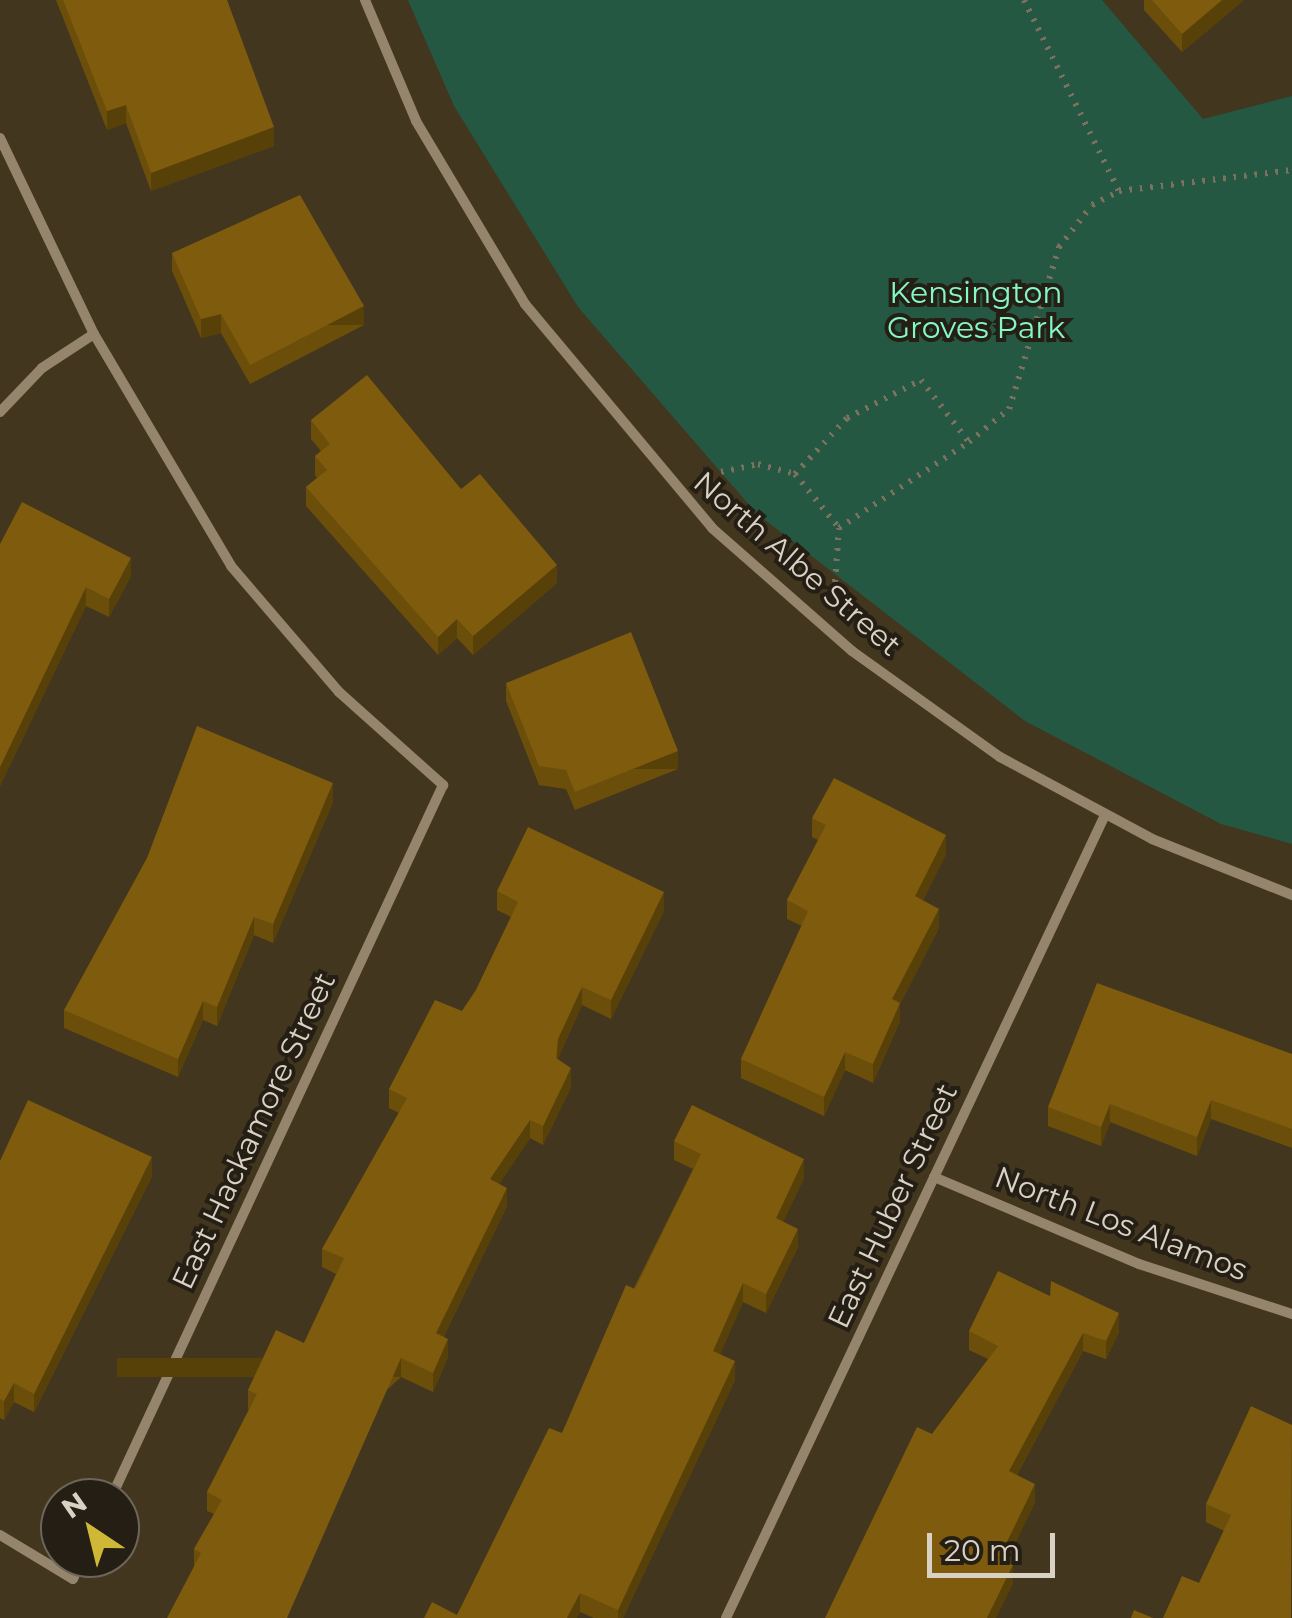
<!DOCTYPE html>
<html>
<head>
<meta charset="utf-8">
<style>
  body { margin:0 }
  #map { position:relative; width:1292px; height:1618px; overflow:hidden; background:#42361f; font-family:Montserrat,sans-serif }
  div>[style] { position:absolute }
  .green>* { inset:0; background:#245842 }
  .path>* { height:6px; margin-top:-3px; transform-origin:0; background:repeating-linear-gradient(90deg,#7b715e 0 2.5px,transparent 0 10.5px) }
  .street>* { height:10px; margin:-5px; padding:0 5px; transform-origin:5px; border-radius:5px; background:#94856c }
  .wall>* { inset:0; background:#6c4e0b }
  .shaded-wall>* { inset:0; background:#584009; transform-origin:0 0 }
  .building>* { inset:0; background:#7e5b0d }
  span { translate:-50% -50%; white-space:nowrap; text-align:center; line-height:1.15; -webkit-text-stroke:8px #241e14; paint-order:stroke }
  .park-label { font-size:30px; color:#84f7c6 }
  .street-label { font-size:30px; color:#d9d1c4 }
  .north { position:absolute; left:40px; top:1478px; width:100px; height:100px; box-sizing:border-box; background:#241e14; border:2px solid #6c665a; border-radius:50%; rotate:325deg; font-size:28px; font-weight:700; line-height:40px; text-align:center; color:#d9d1c4 }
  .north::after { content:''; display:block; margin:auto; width:35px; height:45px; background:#d0b837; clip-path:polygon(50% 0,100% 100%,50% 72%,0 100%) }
  .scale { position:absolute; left:927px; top:1533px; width:128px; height:45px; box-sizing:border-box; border:5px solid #d9d1c4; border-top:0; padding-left:12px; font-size:30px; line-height:35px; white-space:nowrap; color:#d9d1c4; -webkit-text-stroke:8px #241e14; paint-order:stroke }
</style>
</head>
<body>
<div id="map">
  <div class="green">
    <i style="clip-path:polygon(408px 0,1102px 0,1203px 119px,1292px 96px,1292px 844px,1221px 824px,1025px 721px,757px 514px,578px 307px,454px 106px)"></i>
  </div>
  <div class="path">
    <i style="left:1024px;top:0;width:213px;rotate:63.6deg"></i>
    <i style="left:721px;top:472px;width:38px;rotate:-12deg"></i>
    <i style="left:758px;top:464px;width:38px;rotate:15deg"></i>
    <i style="left:795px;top:474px;width:76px;rotate:-47.1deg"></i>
    <i style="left:847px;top:418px;width:83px;rotate:-27.2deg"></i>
    <i style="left:921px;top:380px;width:78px;rotate:52.3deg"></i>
    <i style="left:969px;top:442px;width:52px;rotate:-39.5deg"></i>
    <i style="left:1009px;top:409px;width:170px;rotate:-72.8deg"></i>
    <i style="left:1059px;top:247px;width:53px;rotate:-51.8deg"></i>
    <i style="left:1092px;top:205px;width:30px;rotate:-27deg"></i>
    <i style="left:1119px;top:191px;width:174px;rotate:-6.9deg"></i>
    <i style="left:795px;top:474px;width:70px;rotate:50.8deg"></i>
    <i style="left:835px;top:582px;width:54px;rotate:-85.8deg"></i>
    <i style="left:839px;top:528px;width:156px;rotate:-33.5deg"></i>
  </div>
  <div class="street">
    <i style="left:365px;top:0;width:131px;rotate:67.1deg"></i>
    <i style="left:416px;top:121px;width:213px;rotate:59.2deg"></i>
    <i style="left:525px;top:304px;width:292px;rotate:50.1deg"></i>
    <i style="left:712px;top:528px;width:186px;rotate:41.3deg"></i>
    <i style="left:852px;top:651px;width:182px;rotate:35.6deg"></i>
    <i style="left:1000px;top:757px;width:173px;rotate:28.3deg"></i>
    <i style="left:1152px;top:839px;width:151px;rotate:21.8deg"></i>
    <i style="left:0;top:138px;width:217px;rotate:64.4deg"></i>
    <i style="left:94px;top:334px;width:269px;rotate:59.4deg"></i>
    <i style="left:231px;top:566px;width:166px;rotate:49.4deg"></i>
    <i style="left:339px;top:692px;width:140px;rotate:41.8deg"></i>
    <i style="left:443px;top:785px;width:787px;rotate:114.97deg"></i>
    <i style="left:0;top:412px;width:61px;rotate:-46.3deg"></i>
    <i style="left:42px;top:368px;width:62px;rotate:-33.2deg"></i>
    <i style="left:934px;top:1177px;width:223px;rotate:23deg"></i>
    <i style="left:1139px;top:1264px;width:161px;rotate:18.1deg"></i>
    <i style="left:0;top:1535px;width:85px;rotate:31.1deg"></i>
    <i style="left:73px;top:1579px;width:23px;rotate:-65deg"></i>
    <i style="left:726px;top:1618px;width:888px;rotate:-64.73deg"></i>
  </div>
  <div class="wall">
    <i style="clip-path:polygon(56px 0,227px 0,274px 146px,151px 191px,126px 123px,107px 130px)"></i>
    <i style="clip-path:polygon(1144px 0,1244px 0,1182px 52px,1144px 10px)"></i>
    <i style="clip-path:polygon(172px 253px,364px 325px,250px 384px,221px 333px,201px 338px,172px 271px)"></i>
    <i style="clip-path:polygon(311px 420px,461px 489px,557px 583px,473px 655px,457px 638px,438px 655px,306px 506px,306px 487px,317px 478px,315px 475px,315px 456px,321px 451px,311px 439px)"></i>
    <i style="clip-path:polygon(0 544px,131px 576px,109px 617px,86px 606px,0 786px)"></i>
    <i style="clip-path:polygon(506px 683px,678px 769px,575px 810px,566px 789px,539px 785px,506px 701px)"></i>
    <i style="clip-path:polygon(333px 802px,273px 943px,254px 935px,217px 1026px,203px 1020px,178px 1077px,64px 1028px,64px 1010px)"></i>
    <i style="clip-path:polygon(812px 818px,946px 854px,923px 900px,939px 928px,900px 1004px,900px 1021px,873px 1083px,845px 1070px,824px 1116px,741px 1078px,741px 1059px,802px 926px,787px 919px,787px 900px,818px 840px,812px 837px)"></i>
    <i style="clip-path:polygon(497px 891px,664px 911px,611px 1019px,582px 1005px,558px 1058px,571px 1087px,543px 1145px,530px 1138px,499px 1184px,507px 1206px,444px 1336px,448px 1357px,433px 1392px,401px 1377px,194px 1566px,194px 1549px,214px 1514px,207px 1511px,207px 1492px,249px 1409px,248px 1409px,248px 1390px,304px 1343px,336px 1274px,322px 1267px,322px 1249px,399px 1113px,389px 1108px,389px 1089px,462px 1011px,476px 990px,511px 917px,497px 910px)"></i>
    <i style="clip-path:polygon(1292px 1054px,1292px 1148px,1211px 1119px,1197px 1156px,1110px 1122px,1101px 1146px,1048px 1126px,1048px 1107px)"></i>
    <i style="clip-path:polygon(674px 1141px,804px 1178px,783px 1222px,798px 1247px,766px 1313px,743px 1302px,720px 1354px,735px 1380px,623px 1618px,594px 1618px,580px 1612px,457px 1615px,562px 1433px,693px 1169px,674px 1160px)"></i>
    <i style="clip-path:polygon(0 1161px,152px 1176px,34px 1412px,14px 1402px,4px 1420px,0 1418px)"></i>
    <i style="clip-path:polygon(969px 1331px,1119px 1332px,1106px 1359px,1083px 1351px,1017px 1475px,1035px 1502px,1006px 1562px,1013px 1584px,932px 1434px,988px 1359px,969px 1350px)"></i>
    <i style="clip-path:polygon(1292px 1425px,1199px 1583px,1224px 1531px,1206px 1522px,1206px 1504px)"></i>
  </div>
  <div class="shaded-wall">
    <i style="clip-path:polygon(1222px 0,1244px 0,1182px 52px,1182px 34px)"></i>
    <i style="clip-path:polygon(126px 105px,126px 123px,107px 130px,107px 111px)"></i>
    <i style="clip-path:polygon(274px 127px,274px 146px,151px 191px,151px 173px)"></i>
    <i style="left:364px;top:306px;width:19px;height:128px;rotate:90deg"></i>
    <i style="clip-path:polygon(221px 314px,221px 333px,201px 338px,201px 319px)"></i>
    <i style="clip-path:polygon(131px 558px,131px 576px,109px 617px,109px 599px)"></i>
    <i style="clip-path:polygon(557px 565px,557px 583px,473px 655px,473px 636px)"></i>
    <i style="clip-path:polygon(86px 587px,86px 606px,0 786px,0 767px)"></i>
    <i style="clip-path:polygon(457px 619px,457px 638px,438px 655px,438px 637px)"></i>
    <i style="left:678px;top:751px;width:18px;height:111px;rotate:90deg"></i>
    <i style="clip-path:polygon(333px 783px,333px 802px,273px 943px,273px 924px)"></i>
    <i style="clip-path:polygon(946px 835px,946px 854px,915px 915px,915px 896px)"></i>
    <i style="clip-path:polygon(664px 892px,664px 911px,611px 1019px,611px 1000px)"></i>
    <i style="clip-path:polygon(939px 909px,939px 928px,900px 1004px,900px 1021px,873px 1083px,873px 1064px,892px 999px)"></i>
    <i style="clip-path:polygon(254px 917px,254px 935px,217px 1026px,217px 1007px)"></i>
    <i style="clip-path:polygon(582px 987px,582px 1005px,558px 1058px,556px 1076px,558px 1039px)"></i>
    <i style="clip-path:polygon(203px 1001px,203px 1020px,178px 1077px,178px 1059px)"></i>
    <i style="clip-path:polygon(845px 1052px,845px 1070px,824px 1116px,824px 1097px)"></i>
    <i style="clip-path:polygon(571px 1068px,571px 1087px,543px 1145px,543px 1126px)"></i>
    <i style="clip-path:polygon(1211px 1100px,1211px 1119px,1197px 1156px,1197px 1137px)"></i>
    <i style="clip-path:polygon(1110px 1104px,1110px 1122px,1101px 1146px,1101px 1127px)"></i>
    <i style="clip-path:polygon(530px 1120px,530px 1138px,490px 1198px,490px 1179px)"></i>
    <i style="clip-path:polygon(152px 1157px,152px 1176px,34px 1412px,34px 1394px)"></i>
    <i style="clip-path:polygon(804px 1159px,804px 1178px,776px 1237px,776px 1218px)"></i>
    <i style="clip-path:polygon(507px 1188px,507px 1206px,436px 1352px,436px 1333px)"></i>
    <i style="clip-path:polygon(798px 1229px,798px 1247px,766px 1313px,766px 1294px)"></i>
    <i style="clip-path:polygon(743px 1283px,743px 1302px,713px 1370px,713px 1351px)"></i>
    <i style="clip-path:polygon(1119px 1313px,1119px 1332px,1106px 1359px,1106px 1341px)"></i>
    <i style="clip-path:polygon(1083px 1333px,1083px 1351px,1009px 1490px,1009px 1471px)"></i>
    <i style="clip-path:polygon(448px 1339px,448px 1357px,433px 1392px,433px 1373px)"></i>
    <i style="left:401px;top:1358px;width:19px;height:284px;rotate:90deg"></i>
    <i style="clip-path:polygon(735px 1361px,735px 1380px,623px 1618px,618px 1618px,618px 1610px)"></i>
    <i style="clip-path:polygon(14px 1383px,14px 1402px,4px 1420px,4px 1401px)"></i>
    <i style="clip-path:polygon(1035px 1484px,1035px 1502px,999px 1577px,999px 1558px)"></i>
    <i style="clip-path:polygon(1013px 1565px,1013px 1584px,996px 1618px,987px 1618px)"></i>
    <i style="clip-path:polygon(580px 1593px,580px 1612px,577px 1618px,567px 1618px)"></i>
  </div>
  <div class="building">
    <i style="clip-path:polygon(63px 0,227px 0,274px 127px,151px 173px,126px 105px,107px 111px)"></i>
    <i style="clip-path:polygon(1152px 0,1222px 0,1182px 34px)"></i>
    <i style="clip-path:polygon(300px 195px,364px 306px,250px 365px,221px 314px,201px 319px,172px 253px)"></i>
    <i style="clip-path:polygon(367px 375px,461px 489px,480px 474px,557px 565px,473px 636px,457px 619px,438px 637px,306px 487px,327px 470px,315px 456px,330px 444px,311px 420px)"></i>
    <i style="clip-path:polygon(22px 502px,131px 558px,109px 599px,86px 587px,0 767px,0 544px)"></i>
    <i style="clip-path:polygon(631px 632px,678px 751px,575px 792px,566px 770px,539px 766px,506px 683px)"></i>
    <i style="clip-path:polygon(197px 726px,333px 783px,273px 924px,254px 917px,217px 1007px,203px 1001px,178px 1059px,64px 1010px,147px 858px)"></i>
    <i style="clip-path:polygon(834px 778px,946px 835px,915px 896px,939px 909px,892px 999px,900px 1003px,873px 1064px,845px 1052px,824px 1097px,741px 1059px,808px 911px,787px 900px,826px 825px,812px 818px)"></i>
    <i style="clip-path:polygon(528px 827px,664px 892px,611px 1000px,582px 987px,558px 1039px,556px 1058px,571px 1068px,543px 1126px,530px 1120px,490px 1179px,507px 1188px,436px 1333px,448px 1339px,433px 1373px,401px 1358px,287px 1618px,167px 1618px,201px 1553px,194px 1549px,222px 1500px,207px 1492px,257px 1394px,248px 1390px,276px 1330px,304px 1343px,344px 1258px,322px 1249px,407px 1098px,389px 1089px,435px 1000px,462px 1011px,476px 990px,518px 902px,497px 891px)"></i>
    <i style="clip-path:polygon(1097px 983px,1292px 1054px,1292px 1129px,1211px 1100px,1197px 1137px,1110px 1104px,1101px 1127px,1048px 1107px)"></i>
    <i style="clip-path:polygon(28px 1100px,152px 1157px,34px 1394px,14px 1383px,4px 1401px,0 1399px,0 1161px)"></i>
    <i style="clip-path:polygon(692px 1105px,804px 1159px,776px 1218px,798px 1229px,766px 1294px,743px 1283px,713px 1351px,735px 1361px,618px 1610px,580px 1593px,567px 1618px,424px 1618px,432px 1602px,457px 1615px,549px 1428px,562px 1433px,626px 1285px,635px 1289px,701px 1154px,674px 1141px)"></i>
    <i style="clip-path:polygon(998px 1271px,1050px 1296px,1051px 1281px,1119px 1313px,1106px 1341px,1083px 1333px,1009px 1471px,1035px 1484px,999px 1558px,1013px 1565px,987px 1618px,825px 1618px,917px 1427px,932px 1434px,998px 1346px,969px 1331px)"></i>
    <i style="clip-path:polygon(1251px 1406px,1292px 1425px,1291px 1618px,1163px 1618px,1182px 1576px,1199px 1583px,1231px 1515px,1206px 1504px)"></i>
    <i style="clip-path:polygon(1134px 1610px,1153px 1618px,1131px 1618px)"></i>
  </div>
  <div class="park-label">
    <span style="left:976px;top:310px">Kensington<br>Groves Park</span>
  </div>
  <div class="street-label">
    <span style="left:797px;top:564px;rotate:41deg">North Albe Street</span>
    <span style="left:254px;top:1131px;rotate:-65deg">East Hackamore Street</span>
    <span style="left:893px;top:1206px;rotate:-65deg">East Huber Street</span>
    <span style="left:1121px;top:1224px;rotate:21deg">North Los Alamos</span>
  </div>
  <div class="north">N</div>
  <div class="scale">20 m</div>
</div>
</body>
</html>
